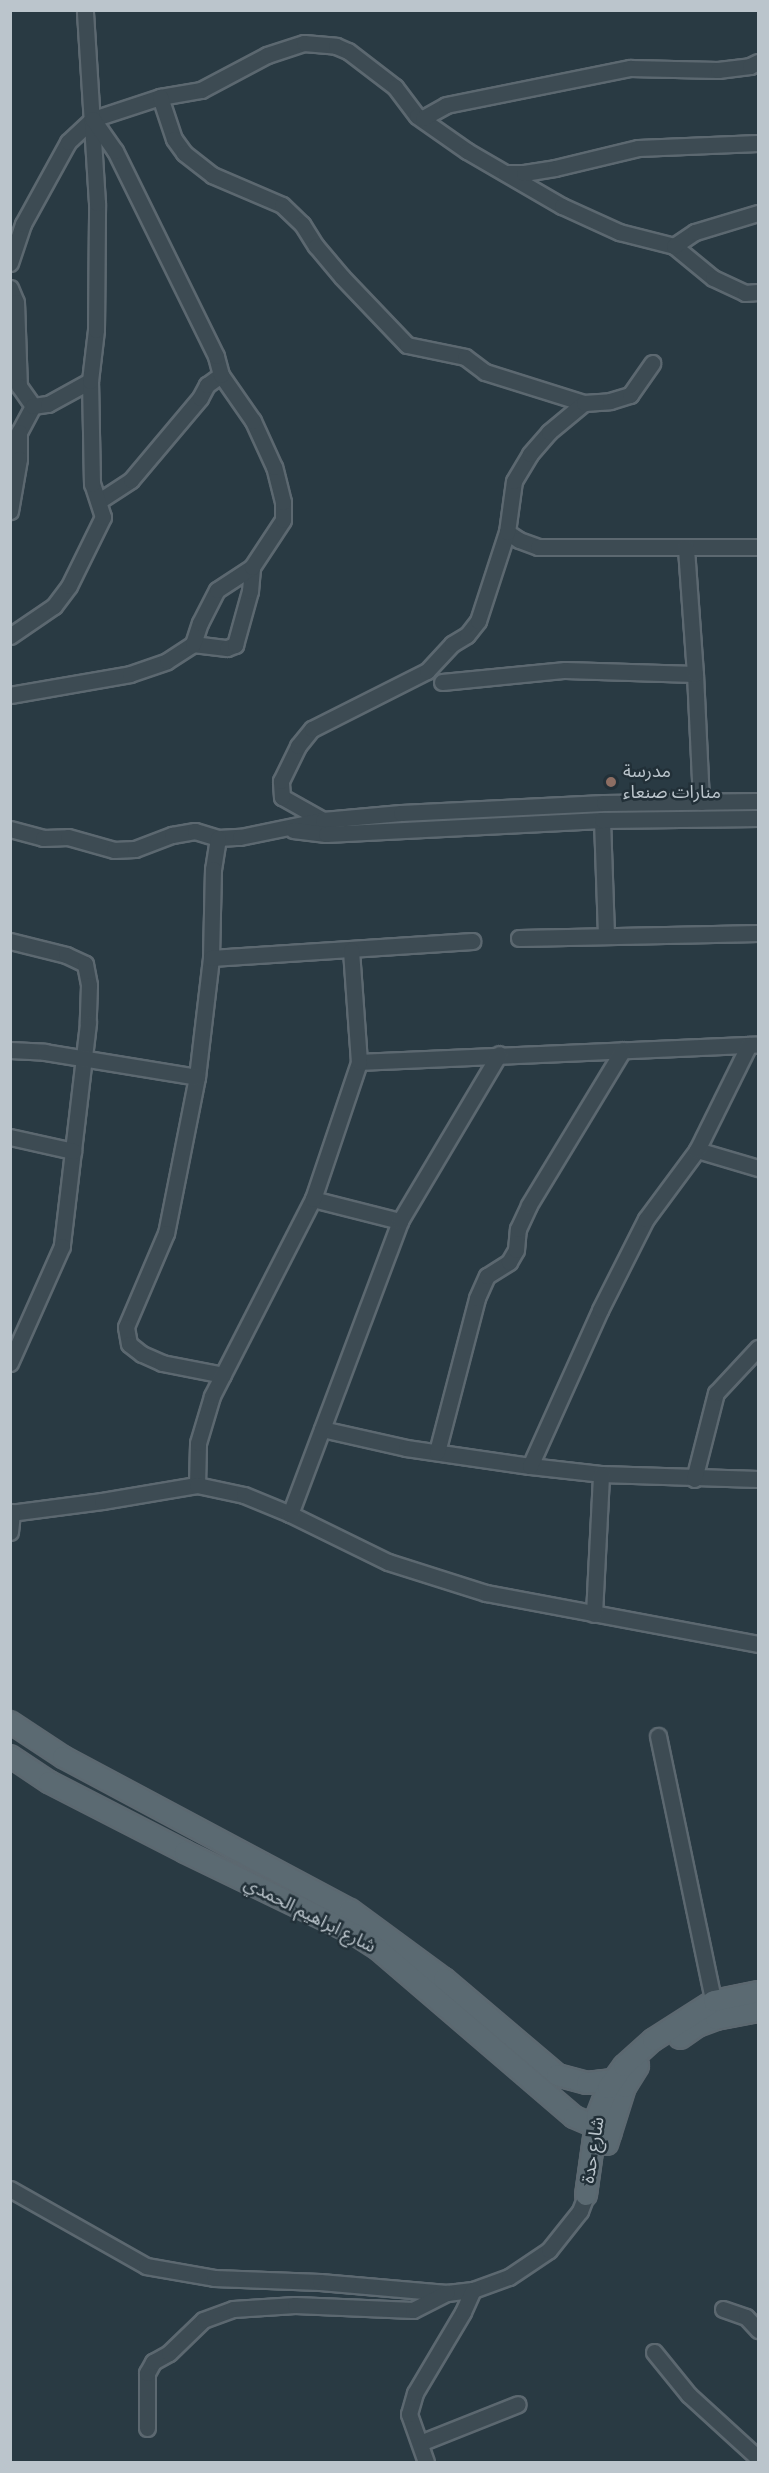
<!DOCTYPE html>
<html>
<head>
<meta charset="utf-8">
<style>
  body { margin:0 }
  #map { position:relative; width:769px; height:2473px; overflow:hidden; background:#293a43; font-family:Karla,"Noto Sans Arabic",sans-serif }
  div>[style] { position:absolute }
  .roads { filter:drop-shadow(2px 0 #5c6870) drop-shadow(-2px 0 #5c6870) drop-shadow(0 2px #5c6870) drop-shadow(0 -2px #5c6870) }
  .minor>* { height:15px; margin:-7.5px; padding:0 7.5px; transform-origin:7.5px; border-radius:7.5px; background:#3d4b53 }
  .major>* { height:20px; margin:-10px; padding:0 10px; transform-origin:10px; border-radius:10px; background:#5b6a72 }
  .dots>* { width:16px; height:16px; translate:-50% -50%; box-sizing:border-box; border:3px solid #223038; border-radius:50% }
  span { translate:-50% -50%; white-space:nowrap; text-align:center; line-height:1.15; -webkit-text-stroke:5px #223038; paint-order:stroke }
  .poi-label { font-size:18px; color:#bbc5cc }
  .left { translate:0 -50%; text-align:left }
  .street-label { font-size:18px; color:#bbc5cc }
  .frame { position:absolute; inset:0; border:12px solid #bbc5cc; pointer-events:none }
</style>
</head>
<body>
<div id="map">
  <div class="roads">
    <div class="minor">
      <i style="left:160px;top:97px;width:42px;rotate:-9.7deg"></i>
      <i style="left:201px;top:90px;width:75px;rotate:-27.9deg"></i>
      <i style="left:267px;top:55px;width:39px;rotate:-18deg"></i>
      <i style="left:304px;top:43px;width:32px;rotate:5deg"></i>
      <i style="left:336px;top:46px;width:13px;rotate:23deg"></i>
      <i style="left:348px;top:51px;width:59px;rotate:37.5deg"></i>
      <i style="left:395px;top:87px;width:36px;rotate:53deg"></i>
      <i style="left:417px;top:116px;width:61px;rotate:35deg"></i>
      <i style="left:467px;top:151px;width:110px;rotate:30.1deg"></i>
      <i style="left:562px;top:206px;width:63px;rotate:24.5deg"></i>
      <i style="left:619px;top:232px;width:57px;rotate:14.3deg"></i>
      <i style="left:674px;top:246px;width:50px;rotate:39.4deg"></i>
      <i style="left:713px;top:278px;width:35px;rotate:25deg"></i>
      <i style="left:745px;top:293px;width:13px;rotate:-4deg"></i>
      <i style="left:423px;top:118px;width:26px;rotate:-29deg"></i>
      <i style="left:446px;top:105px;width:188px;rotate:-11.4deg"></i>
      <i style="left:630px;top:68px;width:88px;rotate:1.3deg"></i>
      <i style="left:718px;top:70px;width:32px;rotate:-7deg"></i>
      <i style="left:750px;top:66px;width:9px;rotate:-27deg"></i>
      <i style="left:506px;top:173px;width:18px"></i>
      <i style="left:524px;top:173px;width:31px;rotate:-9deg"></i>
      <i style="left:555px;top:168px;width:85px;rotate:-13.5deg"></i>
      <i style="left:638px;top:148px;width:120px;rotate:-2.4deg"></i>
      <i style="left:674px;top:246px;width:25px;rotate:-34deg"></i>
      <i style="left:695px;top:232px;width:66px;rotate:-16.8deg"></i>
      <i style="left:10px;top:263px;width:41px;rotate:-71.6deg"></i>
      <i style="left:23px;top:224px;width:94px;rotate:-61.2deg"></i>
      <i style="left:68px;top:142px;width:34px;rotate:-43deg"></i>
      <i style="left:93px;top:119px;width:71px;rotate:-18.2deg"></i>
      <i style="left:160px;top:97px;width:44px;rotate:71.6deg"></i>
      <i style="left:174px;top:139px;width:17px;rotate:54deg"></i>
      <i style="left:184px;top:153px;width:36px;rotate:38deg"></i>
      <i style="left:212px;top:175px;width:76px;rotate:23.2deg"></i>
      <i style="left:282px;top:205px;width:28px;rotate:44deg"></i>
      <i style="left:302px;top:224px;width:26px;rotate:58deg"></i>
      <i style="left:316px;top:246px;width:40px;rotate:50deg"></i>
      <i style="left:342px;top:277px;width:94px;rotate:46.3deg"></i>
      <i style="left:407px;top:345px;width:59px;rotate:11.7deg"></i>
      <i style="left:465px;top:357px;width:25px;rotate:37deg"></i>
      <i style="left:485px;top:372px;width:104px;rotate:17.4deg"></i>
      <i style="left:10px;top:288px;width:15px;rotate:67deg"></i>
      <i style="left:16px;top:302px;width:84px;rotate:88deg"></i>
      <i style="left:19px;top:386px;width:24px;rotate:55deg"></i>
      <i style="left:33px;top:406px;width:30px;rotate:118deg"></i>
      <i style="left:19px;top:432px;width:27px;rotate:90deg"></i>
      <i style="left:19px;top:459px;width:53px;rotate:99.8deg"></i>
      <i style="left:33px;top:406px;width:15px;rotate:-8deg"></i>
      <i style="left:48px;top:404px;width:48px;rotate:-28.7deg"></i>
      <i style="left:99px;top:501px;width:38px;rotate:-33deg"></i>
      <i style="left:131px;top:480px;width:107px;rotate:-49.9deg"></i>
      <i style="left:200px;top:398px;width:15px;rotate:-62deg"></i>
      <i style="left:207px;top:385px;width:17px;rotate:-36deg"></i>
      <i style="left:507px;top:532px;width:14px;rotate:34deg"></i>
      <i style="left:519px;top:540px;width:20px;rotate:20deg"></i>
      <i style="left:538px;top:547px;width:220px"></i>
      <i style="left:10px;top:636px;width:53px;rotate:-34.3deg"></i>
      <i style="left:54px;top:606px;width:25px;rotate:-53deg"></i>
      <i style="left:69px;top:586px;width:77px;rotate:-63.8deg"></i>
      <i style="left:103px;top:517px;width:35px;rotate:-108deg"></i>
      <i style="left:92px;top:484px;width:103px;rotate:-91.1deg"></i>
      <i style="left:90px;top:381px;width:51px;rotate:-83.3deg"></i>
      <i style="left:96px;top:330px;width:127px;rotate:-89.5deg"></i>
      <i style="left:97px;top:203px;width:193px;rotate:-93.6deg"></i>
      <i style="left:193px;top:644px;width:34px;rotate:7deg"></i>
      <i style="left:227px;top:648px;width:9px;rotate:-21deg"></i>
      <i style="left:235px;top:645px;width:56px;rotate:-74.5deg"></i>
      <i style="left:250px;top:591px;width:24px;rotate:-85deg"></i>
      <i style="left:695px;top:674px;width:128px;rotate:87.3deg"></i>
      <i style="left:442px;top:682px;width:124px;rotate:-5.6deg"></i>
      <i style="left:565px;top:670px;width:130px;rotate:1.8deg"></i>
      <i style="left:695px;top:674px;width:127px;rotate:-94.1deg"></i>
      <i style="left:10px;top:695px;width:122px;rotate:-9.9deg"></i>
      <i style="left:130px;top:674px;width:39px;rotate:-19deg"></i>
      <i style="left:167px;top:661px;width:31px;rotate:-33deg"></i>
      <i style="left:193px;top:644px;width:22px;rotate:-72deg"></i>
      <i style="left:200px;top:623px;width:37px;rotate:-63deg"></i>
      <i style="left:217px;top:590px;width:42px;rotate:-33.3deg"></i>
      <i style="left:252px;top:567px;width:56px;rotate:-56.6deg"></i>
      <i style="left:283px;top:520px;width:18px;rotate:-90deg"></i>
      <i style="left:283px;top:502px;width:36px;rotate:-104deg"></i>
      <i style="left:274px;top:467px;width:51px;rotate:-114.5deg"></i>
      <i style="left:253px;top:421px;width:56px;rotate:-124.8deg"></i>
      <i style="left:221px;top:375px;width:20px;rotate:-105deg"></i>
      <i style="left:216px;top:356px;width:229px;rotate:-116.2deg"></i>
      <i style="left:115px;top:151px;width:39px;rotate:-125deg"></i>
      <i style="left:323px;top:820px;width:47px;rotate:-150.7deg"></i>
      <i style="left:282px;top:797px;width:16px;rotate:-94deg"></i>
      <i style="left:281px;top:781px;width:39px;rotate:-64deg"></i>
      <i style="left:298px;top:746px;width:22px;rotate:-51deg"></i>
      <i style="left:312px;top:729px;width:129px;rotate:-26.8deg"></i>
      <i style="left:427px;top:671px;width:37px;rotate:-47deg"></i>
      <i style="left:452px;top:644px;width:17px;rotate:-31deg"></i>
      <i style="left:467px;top:635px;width:18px;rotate:-52deg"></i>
      <i style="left:478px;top:621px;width:94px;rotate:-72deg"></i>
      <i style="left:507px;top:532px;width:51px;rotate:-82.2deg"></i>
      <i style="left:514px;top:481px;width:31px;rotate:-59deg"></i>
      <i style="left:530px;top:454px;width:29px;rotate:-49deg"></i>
      <i style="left:549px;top:432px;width:45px;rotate:-39.6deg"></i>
      <i style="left:584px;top:403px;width:26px;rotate:-4deg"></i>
      <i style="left:610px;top:401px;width:21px;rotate:-17deg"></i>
      <i style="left:630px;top:395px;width:39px;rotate:-55deg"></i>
      <i style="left:602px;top:820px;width:115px;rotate:88deg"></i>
      <i style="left:10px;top:829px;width:34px;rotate:15deg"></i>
      <i style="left:43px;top:838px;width:25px;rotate:-2deg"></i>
      <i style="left:68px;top:837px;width:48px;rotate:15.8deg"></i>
      <i style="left:114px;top:850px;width:21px;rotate:-3deg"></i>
      <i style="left:135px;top:849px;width:40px;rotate:-21deg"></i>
      <i style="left:172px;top:835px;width:23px;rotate:-10deg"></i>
      <i style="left:195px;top:831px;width:24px;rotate:17deg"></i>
      <i style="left:218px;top:838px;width:22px;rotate:-3deg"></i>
      <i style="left:240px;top:837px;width:85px;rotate:-11.6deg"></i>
      <i style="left:323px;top:820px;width:78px;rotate:-5.1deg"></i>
      <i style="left:401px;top:813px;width:203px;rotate:-2.8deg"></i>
      <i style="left:604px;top:803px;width:154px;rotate:-0.7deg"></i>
      <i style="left:293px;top:830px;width:33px;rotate:7deg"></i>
      <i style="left:326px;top:834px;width:276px;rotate:-2.9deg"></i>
      <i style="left:602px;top:820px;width:156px;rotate:-0.7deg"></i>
      <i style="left:218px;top:838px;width:31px;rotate:99deg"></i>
      <i style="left:213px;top:869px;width:89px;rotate:91.3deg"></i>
      <i style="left:211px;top:958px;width:120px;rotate:96.7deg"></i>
      <i style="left:197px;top:1077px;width:159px;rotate:101.2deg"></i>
      <i style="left:166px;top:1233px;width:102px;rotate:113.1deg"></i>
      <i style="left:126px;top:1327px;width:17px;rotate:80deg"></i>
      <i style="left:129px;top:1344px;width:16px;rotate:38deg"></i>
      <i style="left:142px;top:1354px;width:22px;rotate:24deg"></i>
      <i style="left:162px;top:1363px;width:62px;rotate:11.1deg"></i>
      <i style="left:519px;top:938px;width:239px;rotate:-1.2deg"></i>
      <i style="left:10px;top:941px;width:58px;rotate:14deg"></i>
      <i style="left:66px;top:955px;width:21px;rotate:25deg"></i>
      <i style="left:85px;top:964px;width:21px;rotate:79deg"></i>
      <i style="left:89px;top:985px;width:38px;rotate:92deg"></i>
      <i style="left:88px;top:1023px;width:225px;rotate:96.7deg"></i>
      <i style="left:62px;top:1246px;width:128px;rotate:114deg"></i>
      <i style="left:211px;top:958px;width:262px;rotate:-3.7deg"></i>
      <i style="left:10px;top:1050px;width:35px;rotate:3deg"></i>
      <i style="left:45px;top:1052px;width:154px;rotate:9.3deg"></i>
      <i style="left:359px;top:1062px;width:397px;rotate:-2.5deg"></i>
      <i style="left:10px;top:1137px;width:65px;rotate:12.5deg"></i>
      <i style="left:697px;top:1150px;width:64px;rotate:16.4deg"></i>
      <i style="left:313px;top:1199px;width:90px;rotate:14.2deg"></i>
      <i style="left:322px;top:1429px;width:86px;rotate:12.7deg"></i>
      <i style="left:406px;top:1448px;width:125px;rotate:8.3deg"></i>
      <i style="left:530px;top:1466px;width:71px;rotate:6.4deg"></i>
      <i style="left:601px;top:1474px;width:157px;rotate:1.8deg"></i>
      <i style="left:437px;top:1452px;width:159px;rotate:-75.4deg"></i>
      <i style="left:477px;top:1298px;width:24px;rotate:-66deg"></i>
      <i style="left:487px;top:1276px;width:26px;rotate:-32deg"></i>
      <i style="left:509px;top:1262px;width:14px;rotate:-60deg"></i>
      <i style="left:516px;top:1250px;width:21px;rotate:-85deg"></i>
      <i style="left:518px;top:1229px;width:26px;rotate:-65deg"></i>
      <i style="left:529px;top:1205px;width:181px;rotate:-58.8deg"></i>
      <i style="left:530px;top:1466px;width:171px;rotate:-65.8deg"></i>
      <i style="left:600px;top:1310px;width:102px;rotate:-63.2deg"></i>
      <i style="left:646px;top:1219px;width:86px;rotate:-53.5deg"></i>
      <i style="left:697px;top:1150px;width:117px;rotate:-63.7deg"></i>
      <i style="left:694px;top:1479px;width:89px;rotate:-75.7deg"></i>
      <i style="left:716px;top:1393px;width:62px;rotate:-47deg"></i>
      <i style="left:197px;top:1485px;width:42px;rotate:-88.6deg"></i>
      <i style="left:198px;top:1443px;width:49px;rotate:-73.4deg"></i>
      <i style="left:212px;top:1396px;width:221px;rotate:-62.9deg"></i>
      <i style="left:313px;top:1199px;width:145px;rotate:-71.4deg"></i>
      <i style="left:359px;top:1062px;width:112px;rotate:-94.1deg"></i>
      <i style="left:10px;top:1513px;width:93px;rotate:-7.4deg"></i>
      <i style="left:102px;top:1501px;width:96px;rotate:-9.6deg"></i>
      <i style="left:197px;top:1485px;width:48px;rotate:12deg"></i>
      <i style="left:244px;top:1495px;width:50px;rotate:22.4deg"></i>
      <i style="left:290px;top:1514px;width:109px;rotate:26.1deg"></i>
      <i style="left:388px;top:1562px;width:103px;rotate:17.6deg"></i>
      <i style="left:486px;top:1593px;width:277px;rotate:10.6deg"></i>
      <i style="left:290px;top:1514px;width:313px;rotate:-69.4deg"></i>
      <i style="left:400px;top:1221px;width:194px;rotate:-59.3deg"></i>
      <i style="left:10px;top:1532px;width:20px;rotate:-84deg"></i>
      <i style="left:594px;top:1614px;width:140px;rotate:-87.1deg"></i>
      <i style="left:658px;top:1736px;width:280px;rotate:78.2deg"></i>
      <i style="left:10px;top:2189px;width:156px;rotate:29.5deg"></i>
      <i style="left:146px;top:2266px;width:69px;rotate:10deg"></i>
      <i style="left:214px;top:2278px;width:106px;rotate:2.2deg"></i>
      <i style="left:320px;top:2282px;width:127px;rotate:5deg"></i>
      <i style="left:447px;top:2293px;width:26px;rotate:-7deg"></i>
      <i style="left:473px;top:2290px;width:38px;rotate:-20deg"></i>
      <i style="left:509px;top:2277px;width:48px;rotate:-34deg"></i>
      <i style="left:549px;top:2250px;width:50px;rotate:-51.5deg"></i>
      <i style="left:580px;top:2211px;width:17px;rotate:-69deg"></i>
      <i style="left:723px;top:2309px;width:24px;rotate:19deg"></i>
      <i style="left:746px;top:2317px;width:18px;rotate:47deg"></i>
      <i style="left:654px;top:2352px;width:55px;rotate:50.9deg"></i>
      <i style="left:689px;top:2395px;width:93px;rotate:42.4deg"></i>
      <i style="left:147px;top:2428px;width:55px;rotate:-90deg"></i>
      <i style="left:147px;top:2373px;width:13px;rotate:-61deg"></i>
      <i style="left:153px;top:2362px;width:18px;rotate:-29deg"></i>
      <i style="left:169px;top:2353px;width:47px;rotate:-44.1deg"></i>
      <i style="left:203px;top:2320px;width:32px;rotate:-20deg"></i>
      <i style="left:233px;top:2309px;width:62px;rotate:-3.7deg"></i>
      <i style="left:295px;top:2305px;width:118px;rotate:2.4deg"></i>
      <i style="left:413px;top:2310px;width:38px;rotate:-27deg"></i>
      <i style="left:420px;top:2443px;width:105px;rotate:-21.7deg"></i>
      <i style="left:426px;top:2462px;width:51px;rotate:-109.5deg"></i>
      <i style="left:409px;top:2414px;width:22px;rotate:-74deg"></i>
      <i style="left:415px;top:2393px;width:94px;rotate:-59.3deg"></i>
      <i style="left:463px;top:2312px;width:24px;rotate:-66deg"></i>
    </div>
    <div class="major">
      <i style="left:10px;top:1722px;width:64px;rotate:33.4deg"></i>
      <i style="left:63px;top:1757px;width:325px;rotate:28.1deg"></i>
      <i style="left:350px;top:1910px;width:117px;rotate:36.3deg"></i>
      <i style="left:444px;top:1979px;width:148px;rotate:40.3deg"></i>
      <i style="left:557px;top:2075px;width:31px;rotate:15deg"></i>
      <i style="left:587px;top:2083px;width:26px;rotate:-7deg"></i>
      <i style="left:10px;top:1756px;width:47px;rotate:33.7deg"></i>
      <i style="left:49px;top:1782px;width:153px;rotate:27.2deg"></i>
      <i style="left:185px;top:1852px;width:189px;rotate:25.8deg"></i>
      <i style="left:355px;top:1934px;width:27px;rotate:33deg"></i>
      <i style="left:378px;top:1949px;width:258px;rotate:40.6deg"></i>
      <i style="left:574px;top:2117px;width:40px;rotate:23.4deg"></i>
      <i style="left:680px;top:2038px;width:21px;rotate:-35deg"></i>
      <i style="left:697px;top:2026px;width:20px;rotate:-20deg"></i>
      <i style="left:716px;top:2019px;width:43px;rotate:-10.8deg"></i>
      <i style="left:607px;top:2144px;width:60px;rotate:-72.5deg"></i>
      <i style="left:625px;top:2087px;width:25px;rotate:-58deg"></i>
      <i style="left:586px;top:2195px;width:80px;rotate:-82.1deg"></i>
      <i style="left:597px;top:2116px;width:30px;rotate:-69deg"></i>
      <i style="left:608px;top:2088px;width:27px;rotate:-54deg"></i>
      <i style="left:624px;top:2066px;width:39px;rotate:-42deg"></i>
      <i style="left:653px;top:2040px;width:72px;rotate:-32.6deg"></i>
      <i style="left:714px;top:2001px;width:45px;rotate:-11.6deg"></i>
    </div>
  </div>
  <div class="dots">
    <i style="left:611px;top:782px;background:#8d6e63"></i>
  </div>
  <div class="poi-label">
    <span class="left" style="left:623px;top:782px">مدرسة<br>منارات صنعاء</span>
  </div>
  <div class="street-label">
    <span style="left:310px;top:1915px;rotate:27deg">شارع ابراهيم الحمدي</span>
    <span style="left:593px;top:2150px;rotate:-81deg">شارع حدة</span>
  </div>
  <div class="frame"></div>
</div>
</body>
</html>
